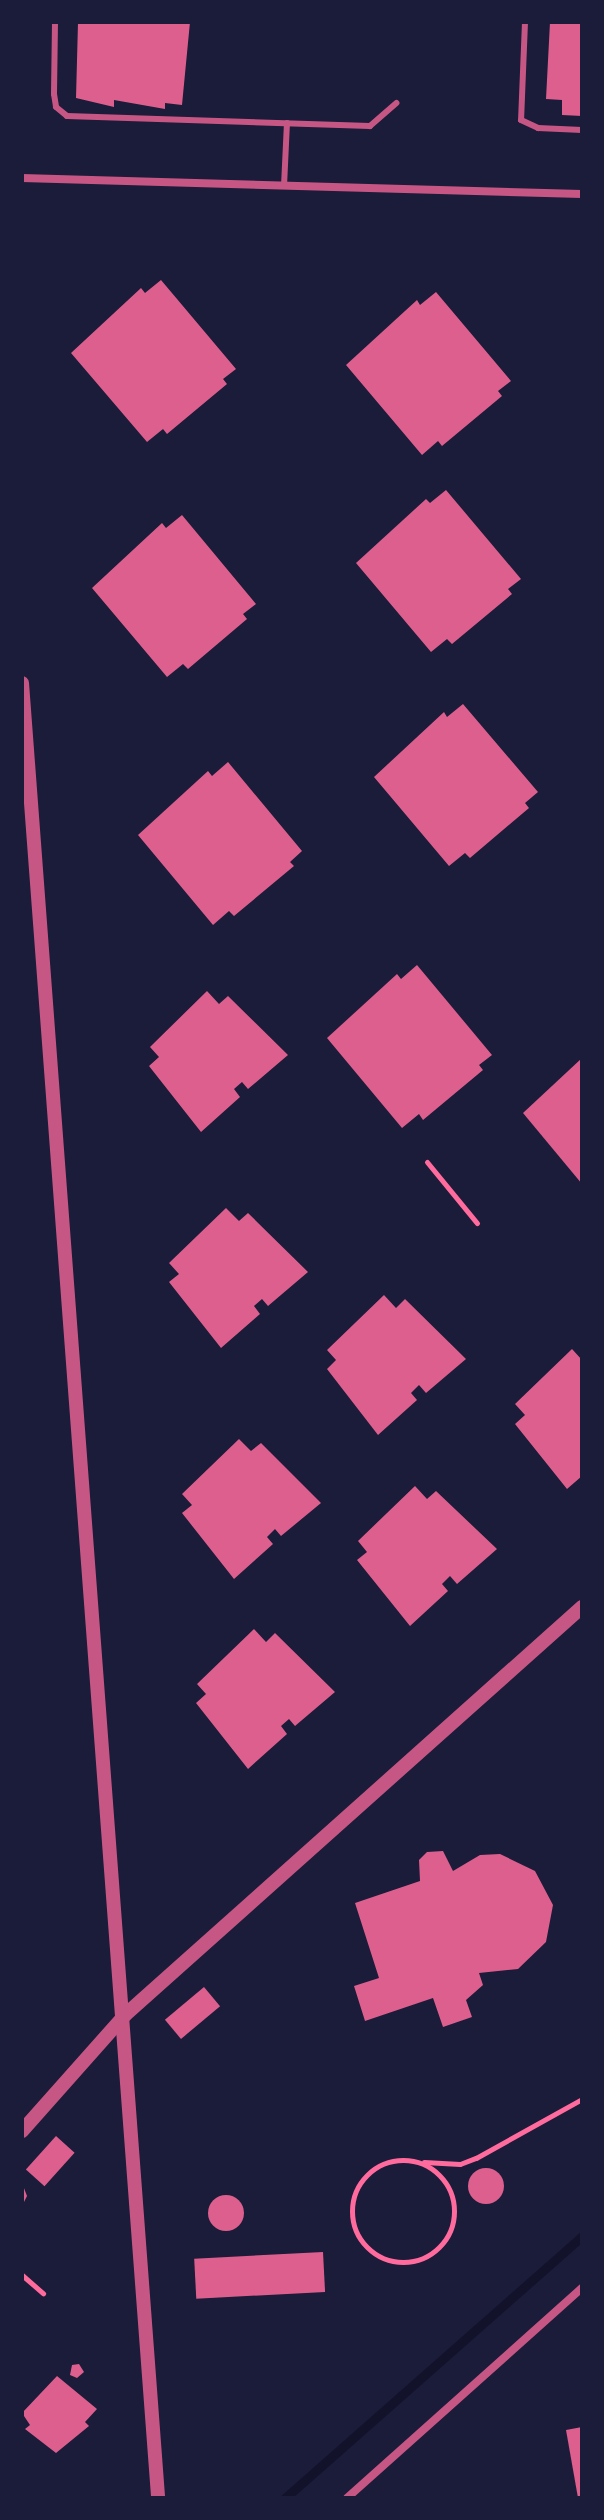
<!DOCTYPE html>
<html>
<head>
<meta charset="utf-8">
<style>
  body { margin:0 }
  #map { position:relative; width:604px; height:2520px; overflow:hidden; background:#1b1b3a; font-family:"Public Sans",sans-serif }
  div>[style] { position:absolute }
  .stream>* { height:9px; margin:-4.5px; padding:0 4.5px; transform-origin:4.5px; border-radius:4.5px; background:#12122b }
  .building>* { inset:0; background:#dd5f8e; transform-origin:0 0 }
  .round { border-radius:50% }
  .path>* { height:5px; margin:-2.5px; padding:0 2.5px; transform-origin:2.5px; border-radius:2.5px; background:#ff6b9d }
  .path>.ring { margin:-2.5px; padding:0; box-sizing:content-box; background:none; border:5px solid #ff6b9d; border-radius:50% }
  .service>* { height:6px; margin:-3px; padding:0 3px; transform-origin:3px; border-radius:3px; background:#c65784 }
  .minor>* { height:8px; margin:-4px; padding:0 4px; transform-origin:4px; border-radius:4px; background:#c65784 }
  .tertiary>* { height:14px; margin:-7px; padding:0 7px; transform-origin:7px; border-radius:7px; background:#c65784 }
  span { translate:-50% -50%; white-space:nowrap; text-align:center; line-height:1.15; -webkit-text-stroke:6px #1b1b3a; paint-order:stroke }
  .frame { position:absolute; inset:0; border:24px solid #1b1b3a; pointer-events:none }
</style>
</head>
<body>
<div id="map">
  <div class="stream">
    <i style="left:285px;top:2498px;width:396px;rotate:-41.4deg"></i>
  </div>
  <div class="building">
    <i style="clip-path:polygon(78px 22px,190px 22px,182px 105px,165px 103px,165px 109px,114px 100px,114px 107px,76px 98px)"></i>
    <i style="clip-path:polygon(550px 22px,582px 22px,582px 116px,562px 115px,562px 100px,546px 99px)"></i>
    <i style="clip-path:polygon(161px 280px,236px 369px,223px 379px,227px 384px,167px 434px,163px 429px,147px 442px,71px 353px,141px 288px,145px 293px)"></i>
    <i style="clip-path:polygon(436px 292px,511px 381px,498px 391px,502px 396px,442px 446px,438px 441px,422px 455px,346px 365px,417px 300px,420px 305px)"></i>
    <i style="clip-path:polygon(446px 490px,521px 579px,508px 589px,512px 594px,452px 644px,447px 639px,431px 652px,356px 563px,426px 499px,430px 503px)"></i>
    <i style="clip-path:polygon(182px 515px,256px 604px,243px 614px,247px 619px,188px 669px,183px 664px,167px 677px,92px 588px,162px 523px,166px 528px)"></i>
    <i style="clip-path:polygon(463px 704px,538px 792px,525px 803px,529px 808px,470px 858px,465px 853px,449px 866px,374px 777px,444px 712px,447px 717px)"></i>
    <i style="clip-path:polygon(228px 762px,302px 851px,290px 862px,294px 866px,234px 916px,229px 911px,213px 925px,138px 835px,208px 771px,212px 776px)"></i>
    <i style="clip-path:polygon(417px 965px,492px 1055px,479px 1065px,483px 1070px,423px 1120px,419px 1114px,402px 1128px,327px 1038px,397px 974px,401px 979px)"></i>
    <i style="clip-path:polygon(207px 991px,219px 1004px,228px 996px,288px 1055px,248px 1089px,242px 1082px,234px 1089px,240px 1097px,201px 1132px,149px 1066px,159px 1057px,150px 1047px)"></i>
    <i style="clip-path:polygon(582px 1058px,582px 1184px,523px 1113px)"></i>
    <i style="clip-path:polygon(226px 1208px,239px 1221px,248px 1213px,308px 1272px,268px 1306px,262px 1299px,254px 1306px,260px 1314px,221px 1348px,169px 1282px,179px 1274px,169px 1263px)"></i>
    <i style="clip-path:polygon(384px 1295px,396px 1308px,405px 1299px,466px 1359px,426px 1393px,419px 1385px,411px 1393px,417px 1400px,378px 1435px,327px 1369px,336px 1360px,327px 1350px)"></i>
    <i style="clip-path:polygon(572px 1349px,582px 1360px,582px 1476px,567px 1489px,515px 1424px,525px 1415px,515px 1404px)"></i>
    <i style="clip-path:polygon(239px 1439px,251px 1451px,261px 1443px,321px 1503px,281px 1536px,275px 1529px,267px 1537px,273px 1544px,234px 1579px,182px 1513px,192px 1505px,182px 1494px)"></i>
    <i style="clip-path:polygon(415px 1486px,427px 1499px,436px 1491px,497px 1549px,457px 1584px,450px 1576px,442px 1584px,448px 1591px,410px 1626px,357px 1560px,367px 1552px,358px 1541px)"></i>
    <i style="clip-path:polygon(254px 1629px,266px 1642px,275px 1633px,335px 1692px,295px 1726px,289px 1719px,281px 1726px,287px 1734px,248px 1769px,196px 1703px,206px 1694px,197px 1684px)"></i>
    <i style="clip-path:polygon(443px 1851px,453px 1871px,480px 1855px,500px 1854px,535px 1871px,553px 1905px,546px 1942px,518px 1969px,479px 1973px,483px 1985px,466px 2000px,472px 2017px,443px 2027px,433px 1998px,365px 2021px,354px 1986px,379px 1978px,355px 1903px,420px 1881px,419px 1860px,427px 1852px)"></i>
    <i style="left:204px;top:1987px;width:25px;height:51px;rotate:50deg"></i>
    <i style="left:56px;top:2136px;width:25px;height:45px;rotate:42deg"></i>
    <i class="round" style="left:468px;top:2168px;width:36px;height:36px"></i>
    <i style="clip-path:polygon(22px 2183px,27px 2196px,22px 2206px)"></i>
    <i class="round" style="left:208px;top:2195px;width:36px;height:36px"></i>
    <i style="left:323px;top:2252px;width:40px;height:129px;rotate:87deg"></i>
    <i style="clip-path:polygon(79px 2364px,84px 2372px,77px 2378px,70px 2375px,72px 2365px)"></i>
    <i style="clip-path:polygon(57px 2376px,97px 2409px,85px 2422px,89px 2426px,56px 2453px,25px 2429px,30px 2425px,22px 2413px)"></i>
    <i style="clip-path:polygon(582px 2427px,582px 2498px,578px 2498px,566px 2430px)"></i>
  </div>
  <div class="path">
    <i style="left:427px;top:1162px;width:79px;rotate:50.7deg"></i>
    <i class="ring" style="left:352px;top:2160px;width:97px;height:97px"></i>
    <i style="left:424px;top:2162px;width:36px;rotate:3deg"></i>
    <i style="left:460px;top:2164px;width:17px;rotate:-21deg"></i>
    <i style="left:476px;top:2158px;width:121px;rotate:-29.1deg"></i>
    <i style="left:22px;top:2275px;width:28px;rotate:41deg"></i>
  </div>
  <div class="service">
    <i style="left:55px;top:22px;width:72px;rotate:90.8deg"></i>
    <i style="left:54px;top:94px;width:13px;rotate:81deg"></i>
    <i style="left:56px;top:107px;width:14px;rotate:39deg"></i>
    <i style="left:67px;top:116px;width:303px;rotate:1.9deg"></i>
    <i style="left:370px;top:126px;width:35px;rotate:-41deg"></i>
    <i style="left:525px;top:22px;width:98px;rotate:92.3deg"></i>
    <i style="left:521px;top:120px;width:19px;rotate:25deg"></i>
    <i style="left:538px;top:128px;width:44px;rotate:2.6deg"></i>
    <i style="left:284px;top:186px;width:63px;rotate:-87.3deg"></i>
  </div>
  <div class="minor">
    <i style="left:22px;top:178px;width:560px;rotate:1.64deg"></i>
    <i style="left:347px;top:2498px;width:315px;rotate:-41.8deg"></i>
  </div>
  <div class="tertiary">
    <i style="left:22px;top:683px;width:1820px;rotate:85.71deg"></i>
    <i style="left:22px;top:2131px;width:155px;rotate:-48.4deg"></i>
    <i style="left:125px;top:2015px;width:613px;rotate:-41.76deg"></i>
  </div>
  <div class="frame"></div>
</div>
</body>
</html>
